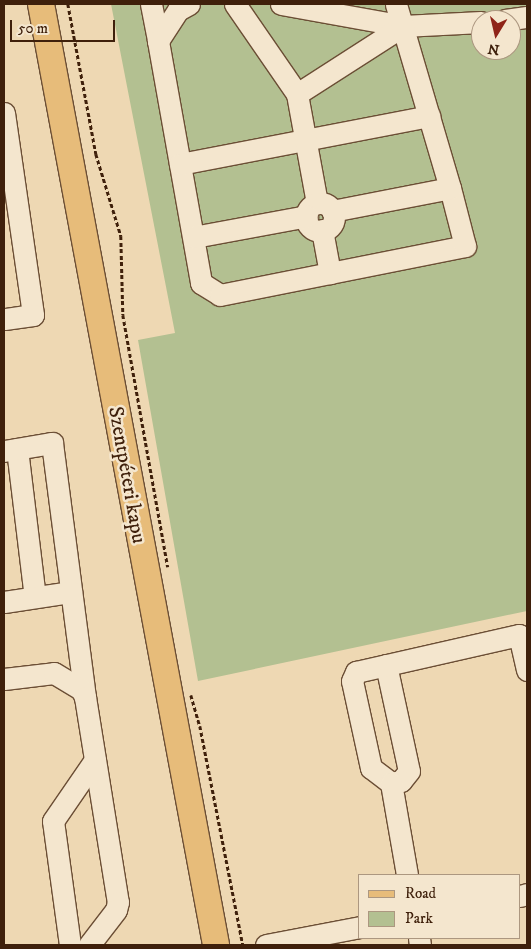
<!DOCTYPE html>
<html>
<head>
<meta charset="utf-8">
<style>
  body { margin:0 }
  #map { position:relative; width:531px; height:949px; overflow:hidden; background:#eed8b3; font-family:"IM FELL DW Pica",serif }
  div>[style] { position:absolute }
  .green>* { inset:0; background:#b3c091 }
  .path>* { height:2.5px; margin-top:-1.25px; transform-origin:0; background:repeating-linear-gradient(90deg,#3f200b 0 4px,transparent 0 6.5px) }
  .roads { filter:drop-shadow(1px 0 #6b4e35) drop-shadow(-1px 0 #6b4e35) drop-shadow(0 1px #6b4e35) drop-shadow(0 -1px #6b4e35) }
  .minor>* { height:21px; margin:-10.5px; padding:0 10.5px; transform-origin:10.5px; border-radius:10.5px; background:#f4e6ce }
  .minor>.ring { margin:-10.5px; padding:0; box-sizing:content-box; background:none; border:21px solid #f4e6ce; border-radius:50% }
  .major>* { height:26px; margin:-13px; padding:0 13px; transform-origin:13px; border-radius:13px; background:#e7bc7a }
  span { translate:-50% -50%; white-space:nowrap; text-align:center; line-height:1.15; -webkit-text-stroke:5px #f4e6ce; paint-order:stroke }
  .street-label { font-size:21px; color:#3f200b }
  .frame { position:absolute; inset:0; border:5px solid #3f200b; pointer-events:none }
  .legend { position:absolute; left:358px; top:874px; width:162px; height:65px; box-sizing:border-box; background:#f4e6ce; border:1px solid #ac9780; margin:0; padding:6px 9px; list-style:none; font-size:15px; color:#3f200b }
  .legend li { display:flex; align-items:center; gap:10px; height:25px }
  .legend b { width:25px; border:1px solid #ac9780 }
  .north { position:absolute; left:471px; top:10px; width:50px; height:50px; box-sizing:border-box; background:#f4e6ce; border:1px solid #ac9780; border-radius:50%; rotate:189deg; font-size:14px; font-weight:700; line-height:20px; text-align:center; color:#3f200b }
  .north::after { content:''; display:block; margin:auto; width:18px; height:22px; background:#8f2418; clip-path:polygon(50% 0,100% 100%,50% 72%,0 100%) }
  .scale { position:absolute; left:10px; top:20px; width:105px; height:22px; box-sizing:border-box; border:2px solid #3f200b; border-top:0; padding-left:6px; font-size:15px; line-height:18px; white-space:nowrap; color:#3f200b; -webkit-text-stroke:4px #f4e6ce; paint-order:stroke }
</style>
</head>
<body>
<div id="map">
  <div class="green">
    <i style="clip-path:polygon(evenodd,111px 4px,527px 4px,527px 611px,198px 681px,138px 340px,175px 333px,111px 4px,481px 20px,511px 20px,511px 50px,481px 50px,481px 20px)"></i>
  </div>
  <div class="path">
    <i style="left:68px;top:4px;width:153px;rotate:79.4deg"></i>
    <i style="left:96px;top:154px;width:86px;rotate:73deg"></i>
    <i style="left:121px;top:236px;width:79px;rotate:88.5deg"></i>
    <i style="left:123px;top:315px;width:256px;rotate:79.9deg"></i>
    <i style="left:191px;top:695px;width:32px;rotate:74deg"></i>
    <i style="left:200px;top:726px;width:223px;rotate:78.9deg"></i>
  </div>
  <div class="roads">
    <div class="minor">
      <i style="left:151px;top:4px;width:38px;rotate:79deg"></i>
      <i style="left:189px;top:4px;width:13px;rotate:151deg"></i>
      <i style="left:178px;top:10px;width:37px;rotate:123deg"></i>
      <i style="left:158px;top:41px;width:246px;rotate:79.9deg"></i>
      <i style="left:201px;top:283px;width:22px;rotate:32deg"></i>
      <i style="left:220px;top:295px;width:250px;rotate:-11.3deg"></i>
      <i style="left:465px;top:246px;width:60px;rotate:-104.5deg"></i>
      <i style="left:235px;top:4px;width:109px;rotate:55.4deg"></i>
      <i style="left:281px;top:4px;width:124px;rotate:10.2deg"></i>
      <i style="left:403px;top:26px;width:78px;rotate:-2.9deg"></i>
      <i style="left:505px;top:20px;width:22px;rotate:-8deg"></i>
      <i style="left:4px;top:113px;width:204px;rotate:81.8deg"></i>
      <i style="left:33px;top:315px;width:29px;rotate:172deg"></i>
      <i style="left:180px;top:164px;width:254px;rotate:-10.9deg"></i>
      <i style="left:317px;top:203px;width:111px;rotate:-100.4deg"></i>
      <i style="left:297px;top:94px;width:126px;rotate:-32.7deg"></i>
      <i class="ring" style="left:306px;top:203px;width:7px;height:7px"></i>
      <i style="left:332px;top:211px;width:120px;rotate:-11deg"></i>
      <i style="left:450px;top:188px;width:192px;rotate:-106.4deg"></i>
      <i style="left:322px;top:230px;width:44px;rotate:79.5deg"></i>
      <i style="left:194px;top:237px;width:115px;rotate:-10.5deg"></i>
      <i style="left:17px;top:449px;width:149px;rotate:83.1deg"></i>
      <i style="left:4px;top:451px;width:49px;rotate:-9.5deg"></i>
      <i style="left:52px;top:443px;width:256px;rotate:82.6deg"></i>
      <i style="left:4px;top:602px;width:68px;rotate:-8.5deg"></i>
      <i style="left:386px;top:665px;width:108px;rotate:77.8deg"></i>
      <i style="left:409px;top:771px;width:13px;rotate:129deg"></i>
      <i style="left:401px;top:781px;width:10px;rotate:169deg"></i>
      <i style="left:391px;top:783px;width:25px;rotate:-143deg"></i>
      <i style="left:371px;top:768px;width:89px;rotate:-102.3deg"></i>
      <i style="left:352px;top:681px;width:10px;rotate:-66deg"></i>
      <i style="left:356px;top:672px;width:167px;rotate:-12.8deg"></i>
      <i style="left:519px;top:635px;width:36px;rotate:77deg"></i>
      <i style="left:4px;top:679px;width:50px;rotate:-6.8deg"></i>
      <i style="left:54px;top:673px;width:31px;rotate:31deg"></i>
      <i style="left:81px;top:689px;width:9px;rotate:63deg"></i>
      <i style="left:85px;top:697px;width:208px;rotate:80.9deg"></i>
      <i style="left:118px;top:902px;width:8px;rotate:104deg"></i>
      <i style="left:116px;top:910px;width:44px;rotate:127.6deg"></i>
      <i style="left:391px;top:783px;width:93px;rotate:80.1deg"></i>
      <i style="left:520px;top:896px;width:7px;rotate:-16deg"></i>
      <i style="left:419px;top:938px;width:7px;rotate:82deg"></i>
      <i style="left:70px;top:945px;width:125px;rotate:-97.8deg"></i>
      <i style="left:53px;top:821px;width:74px;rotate:-55.5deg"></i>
      <i style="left:266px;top:945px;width:96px;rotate:-10.8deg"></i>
    </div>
    <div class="major">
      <i style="left:41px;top:4px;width:957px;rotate:79.46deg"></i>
    </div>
  </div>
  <div class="street-label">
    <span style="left:127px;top:475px;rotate:80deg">Szentpéteri kapu</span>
  </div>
  <div class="frame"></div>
  <ul class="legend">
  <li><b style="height:6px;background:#e7bc7a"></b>Road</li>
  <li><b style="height:14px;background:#b3c091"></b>Park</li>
  </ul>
  <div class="north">N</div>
  <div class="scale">50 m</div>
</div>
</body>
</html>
